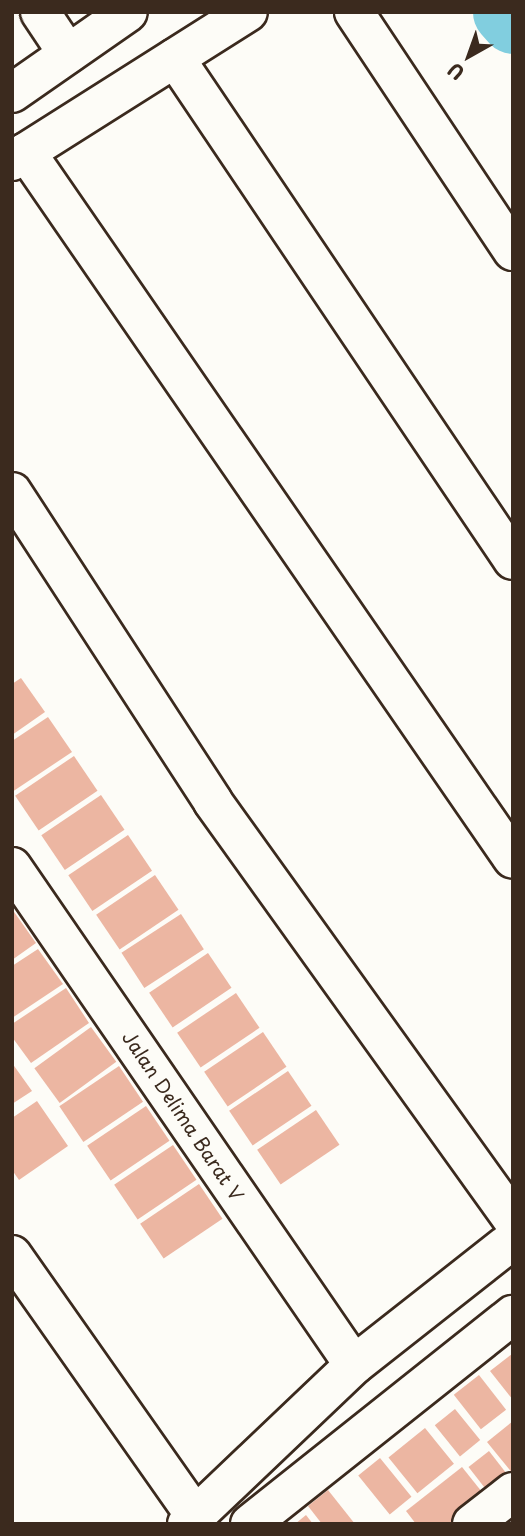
<!DOCTYPE html>
<html>
<head>
<meta charset="utf-8">
<style>
  body { margin:0 }
  #map { position:relative; width:525px; height:1536px; overflow:hidden; background:#fdfcf7; font-family:"Playpen Sans",sans-serif }
  div>[style] { position:absolute }
  .river>* { height:65px; margin:-32.5px; padding:0 32.5px; transform-origin:32.5px; border-radius:32.5px; background:#81cedf }
  .building>* { inset:0; background:#ecb6a2; transform-origin:0 0 }
  .roads { filter:drop-shadow(2px 0 #3b2a1e) drop-shadow(-2px 0 #3b2a1e) drop-shadow(0 2px #3b2a1e) drop-shadow(0 -2px #3b2a1e) }
  .minor>* { height:38px; margin:-19px; padding:0 19px; transform-origin:19px; border-radius:19px; background:#fdfcf7 }
  span { translate:-50% -50%; white-space:nowrap; text-align:center; line-height:1.15; -webkit-text-stroke:7px #fdfcf7; paint-order:stroke }
  .street-label { font-size:19px; color:#3b2a1e }
  .frame { position:absolute; inset:0; border:14px solid #3b2a1e; pointer-events:none }
  .north { position:absolute; left:434px; top:21px; width:70px; height:70px; -webkit-text-stroke:5px #fdfcf7; paint-order:stroke; rotate:220deg; font-size:19px; font-weight:700; line-height:28px; text-align:center; color:#3b2a1e }
  .north::after { content:''; display:block; margin:auto; width:24px; height:32px; background:#3b2a1e; clip-path:polygon(50% 0,100% 100%,50% 72%,0 100%) }
</style>
</head>
<body>
<div id="map">
  <div class="river">
    <i style="left:505px;top:12px;width:12px;rotate:48deg"></i>
  </div>
  <div class="building">
    <i style="clip-path:polygon(21px 678px,45px 712px,12px 735px,12px 684px)"></i>
    <i style="clip-path:polygon(48px 717px,72px 752px,12px 792px,12px 741px)"></i>
    <i style="left:74px;top:756px;width:42px;height:71px;rotate:56deg"></i>
    <i style="left:101px;top:795px;width:42px;height:72px;rotate:56deg"></i>
    <i style="left:128px;top:835px;width:43px;height:72px;rotate:56deg"></i>
    <i style="left:155px;top:875px;width:42px;height:71px;rotate:56deg"></i>
    <i style="clip-path:polygon(12px 909px,36px 943px,12px 960px)"></i>
    <i style="left:181px;top:914px;width:42px;height:71px;rotate:57deg"></i>
    <i style="clip-path:polygon(38px 949px,63px 984px,12px 1018px,12px 966px)"></i>
    <i style="left:208px;top:953px;width:42px;height:71px;rotate:56deg"></i>
    <i style="clip-path:polygon(66px 988px,89px 1023px,31px 1063px,12px 1037px,12px 1024px)"></i>
    <i style="left:236px;top:993px;width:42px;height:71px;rotate:56deg"></i>
    <i style="left:91px;top:1027px;width:43px;height:70px;rotate:54deg"></i>
    <i style="left:263px;top:1032px;width:42px;height:71px;rotate:56deg"></i>
    <i style="clip-path:polygon(12px 1063px,32px 1091px,12px 1104px)"></i>
    <i style="left:119px;top:1066px;width:43px;height:72px;rotate:56deg"></i>
    <i style="left:288px;top:1071px;width:42px;height:71px;rotate:56deg"></i>
    <i style="clip-path:polygon(37px 1101px,68px 1146px,19px 1180px,12px 1170px,12px 1118px)"></i>
    <i style="left:146px;top:1106px;width:42px;height:71px;rotate:56deg"></i>
    <i style="left:316px;top:1110px;width:42px;height:71px;rotate:56deg"></i>
    <i style="left:173px;top:1145px;width:42px;height:71px;rotate:56deg"></i>
    <i style="left:199px;top:1184px;width:42px;height:71px;rotate:56deg"></i>
    <i style="clip-path:polygon(512px 1354px,513px 1356px,513px 1400px,490px 1371px)"></i>
    <i style="left:479px;top:1375px;width:44px;height:32px;rotate:52deg"></i>
    <i style="left:455px;top:1409px;width:40px;height:26px;rotate:51deg"></i>
    <i style="clip-path:polygon(513px 1421px,513px 1474px,487px 1442px)"></i>
    <i style="left:425px;top:1428px;width:46px;height:47px;rotate:51deg"></i>
    <i style="left:489px;top:1451px;width:37px;height:26px;rotate:52deg"></i>
    <i style="left:380px;top:1458px;width:50px;height:28px;rotate:51deg"></i>
    <i style="clip-path:polygon(462px 1467px,490px 1502px,463px 1524px,416px 1524px,406px 1511px)"></i>
    <i style="clip-path:polygon(328px 1490px,355px 1524px,322px 1524px,308px 1506px)"></i>
    <i style="clip-path:polygon(306px 1515px,313px 1524px,295px 1524px)"></i>
  </div>
  <div class="roads">
    <div class="minor">
      <i style="left:40px;top:12px;width:50px;rotate:56.3deg"></i>
      <i style="left:354px;top:12px;width:287px;rotate:56.4deg"></i>
      <i style="left:175px;top:58px;width:605px;rotate:56.05deg"></i>
      <i style="left:12px;top:93px;width:141px;rotate:-34.9deg"></i>
      <i style="left:26px;top:152px;width:858px;rotate:55.44deg"></i>
      <i style="left:12px;top:161px;width:279px;rotate:-32.3deg"></i>
      <i style="left:12px;top:492px;width:369px;rotate:57deg"></i>
      <i style="left:213px;top:802px;width:515px;rotate:54.33deg"></i>
      <i style="left:12px;top:867px;width:604px;rotate:55.52deg"></i>
      <i style="left:12px;top:1255px;width:320px;rotate:54.9deg"></i>
      <i style="left:187px;top:1524px;width:231px;rotate:-43.6deg"></i>
      <i style="left:354px;top:1365px;width:202px;rotate:-38.2deg"></i>
      <i style="left:250px;top:1524px;width:336px;rotate:-38.5deg"></i>
      <i style="left:472px;top:1524px;width:52px;rotate:-38deg"></i>
    </div>
  </div>
  <div class="street-label">
    <span style="left:183px;top:1116px;rotate:56deg">Jalan Delima Barat V</span>
  </div>
  <div class="frame"></div>
  <div class="north">U</div>
</div>
</body>
</html>
